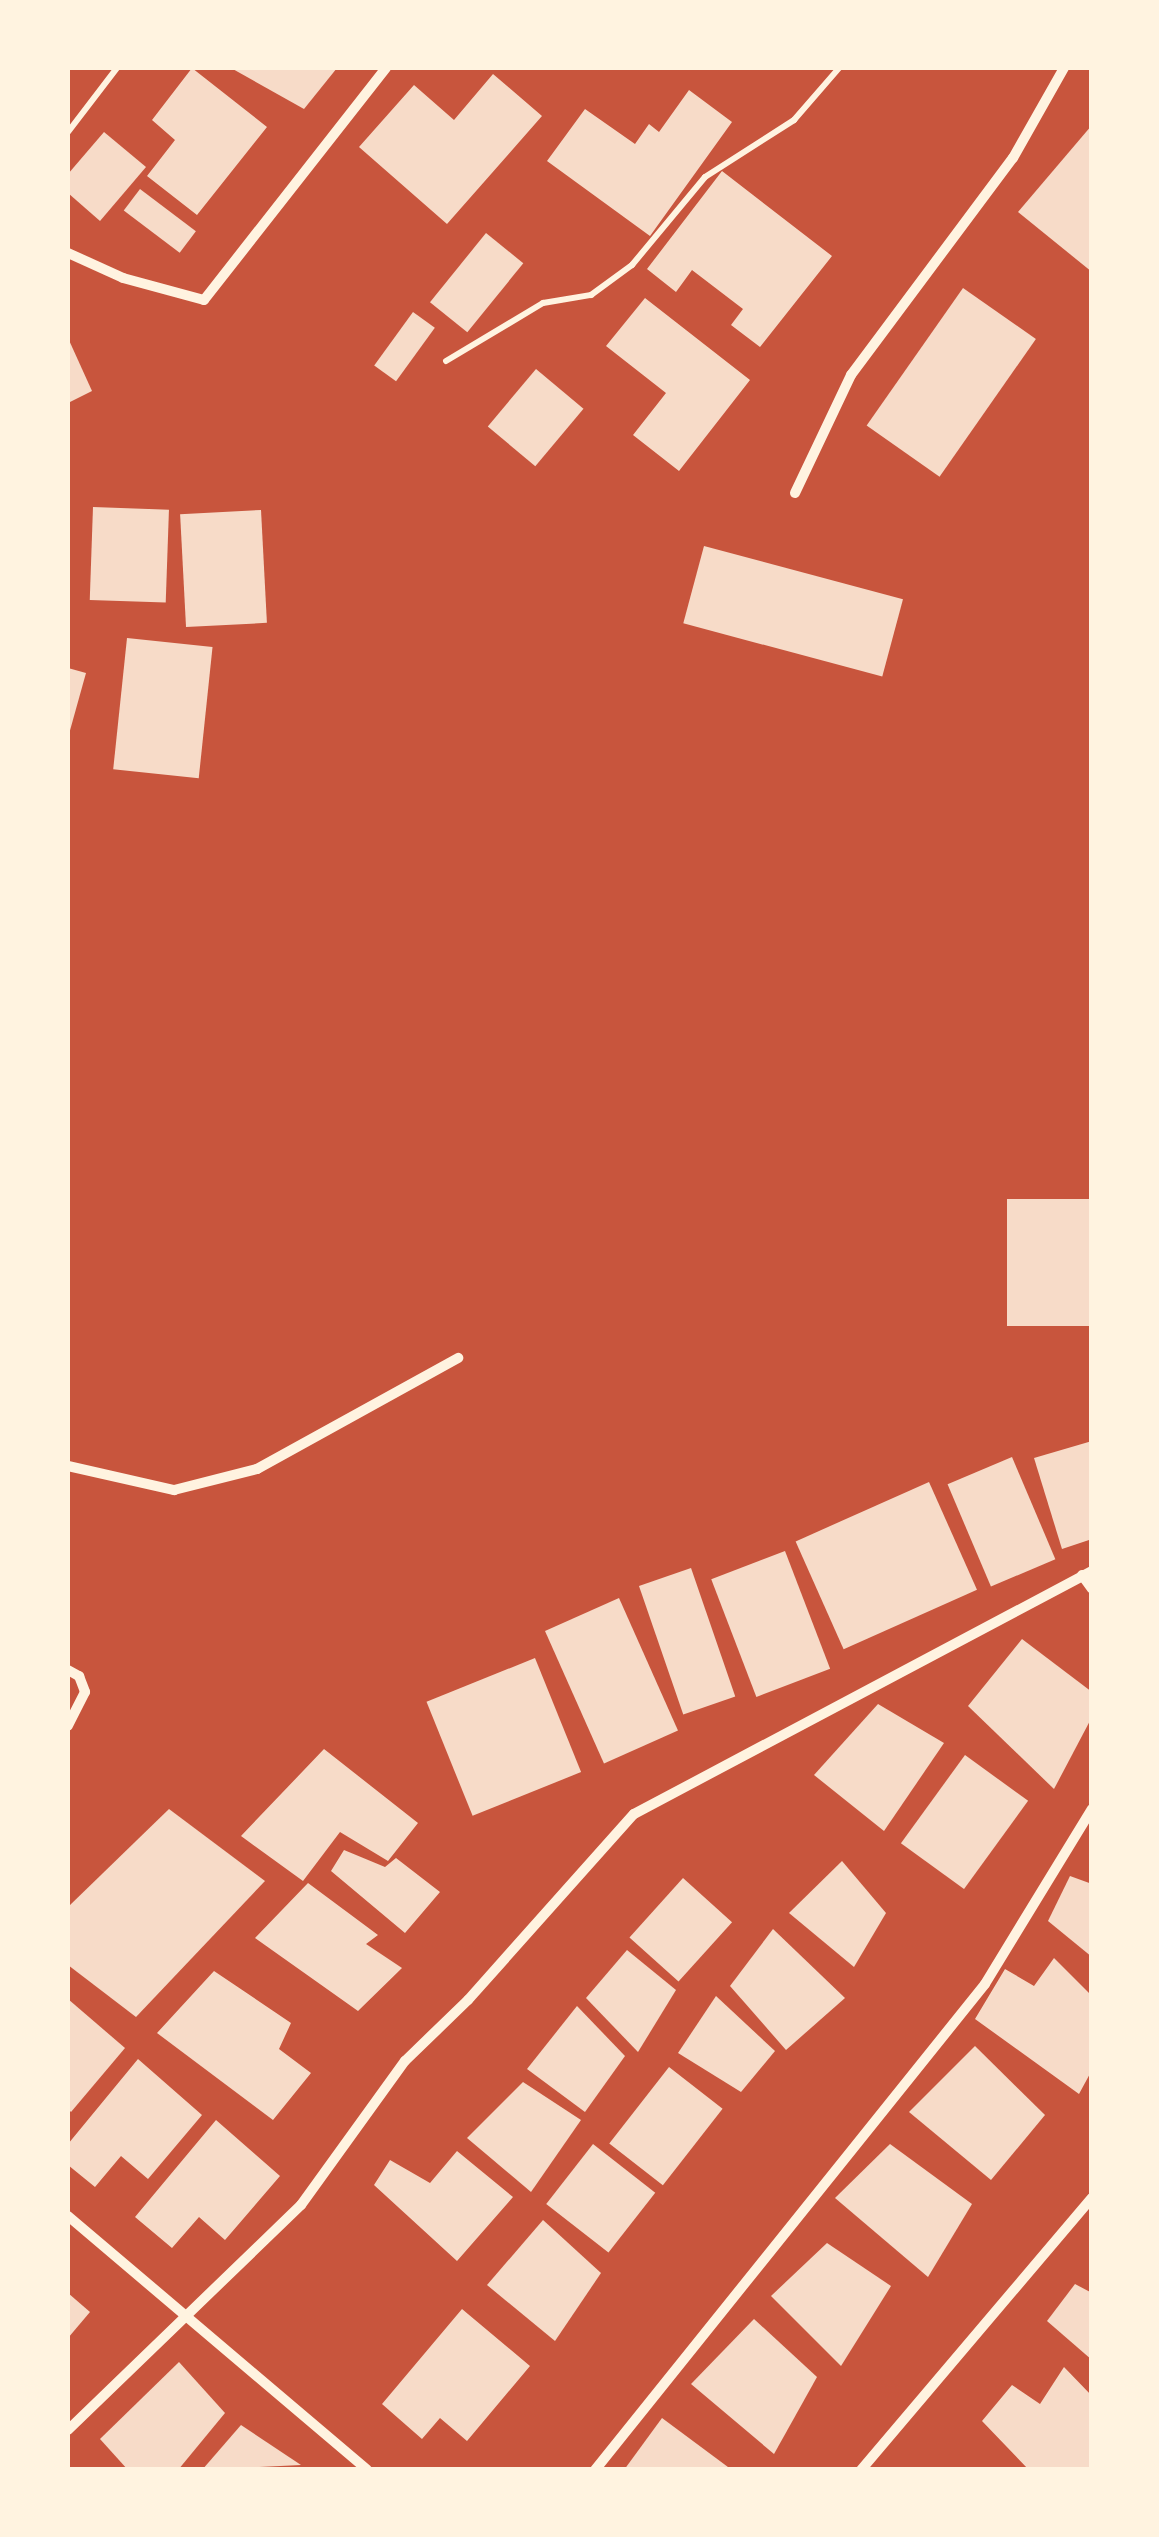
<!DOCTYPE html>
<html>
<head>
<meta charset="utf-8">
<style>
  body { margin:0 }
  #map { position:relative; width:1159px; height:2537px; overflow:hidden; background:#c8553d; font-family:Cabin,sans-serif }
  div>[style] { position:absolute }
  .building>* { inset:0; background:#f7dbc8; transform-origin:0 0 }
  .path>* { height:6px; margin:-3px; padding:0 3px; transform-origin:3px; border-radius:3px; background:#fff3e0 }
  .minor>* { height:10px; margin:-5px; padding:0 5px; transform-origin:5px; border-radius:5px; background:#fff3e0 }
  span { translate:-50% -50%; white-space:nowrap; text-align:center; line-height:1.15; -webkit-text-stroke:8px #fff3e0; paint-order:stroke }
  .frame { position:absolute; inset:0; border:70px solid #fff3e0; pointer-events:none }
</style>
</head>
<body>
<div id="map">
  <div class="building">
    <i style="clip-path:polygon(192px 68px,267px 127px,197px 215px,147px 176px,175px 140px,152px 120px)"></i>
    <i style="clip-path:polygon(231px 68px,337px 68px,304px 109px)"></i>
    <i style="clip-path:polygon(493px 74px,542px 116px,447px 224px,359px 147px,414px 85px,454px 120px)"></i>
    <i style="clip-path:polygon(689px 90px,732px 122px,650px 236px,547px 161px,585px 109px,635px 144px,649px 124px,659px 132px)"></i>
    <i style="clip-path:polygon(1092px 125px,1092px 272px,1018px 212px)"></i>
    <i style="clip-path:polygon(104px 132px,146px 167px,100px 221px,68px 193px,68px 174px)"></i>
    <i style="clip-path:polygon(722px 171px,832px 256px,760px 347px,731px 325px,743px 309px,692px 270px,676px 292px,647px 269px)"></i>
    <i style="left:140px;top:189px;width:70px;height:27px;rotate:37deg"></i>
    <i style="left:486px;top:233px;width:48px;height:89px;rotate:39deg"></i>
    <i style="left:963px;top:288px;width:89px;height:168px;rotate:35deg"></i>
    <i style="clip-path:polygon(645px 298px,750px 380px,679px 471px,633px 435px,666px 393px,606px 346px)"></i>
    <i style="left:413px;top:312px;width:27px;height:66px;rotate:36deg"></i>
    <i style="clip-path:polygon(68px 338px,92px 391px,68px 403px)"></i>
    <i style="left:536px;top:369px;width:62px;height:75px;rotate:40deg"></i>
    <i style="left:93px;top:507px;width:76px;height:93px;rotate:2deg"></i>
    <i style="left:261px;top:510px;width:113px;height:81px;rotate:87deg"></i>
    <i style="left:704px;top:546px;width:206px;height:80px;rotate:15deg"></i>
    <i style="left:127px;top:638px;width:86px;height:132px;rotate:6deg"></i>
    <i style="clip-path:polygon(68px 668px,86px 673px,69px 734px,68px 734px)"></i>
    <i style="left:1092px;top:1199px;width:127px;height:85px;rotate:90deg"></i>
    <i style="clip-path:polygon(1092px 1441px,1092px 1539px,1062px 1549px,1034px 1458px)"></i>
    <i style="left:1012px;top:1457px;width:111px;height:70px;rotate:67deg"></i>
    <i style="left:929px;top:1482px;width:118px;height:146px;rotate:66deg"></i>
    <i style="left:785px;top:1551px;width:126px;height:79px;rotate:69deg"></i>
    <i style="left:691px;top:1568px;width:136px;height:55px;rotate:71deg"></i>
    <i style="left:619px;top:1598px;width:145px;height:81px;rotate:66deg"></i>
    <i style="clip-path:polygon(1022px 1639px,1092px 1692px,1092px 1717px,1054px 1789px,968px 1706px)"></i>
    <i style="left:535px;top:1658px;width:123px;height:117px;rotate:68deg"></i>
    <i style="clip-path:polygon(878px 1704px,944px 1743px,884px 1831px,814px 1775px)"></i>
    <i style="clip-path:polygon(324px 1749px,418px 1823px,388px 1861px,340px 1832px,303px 1881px,241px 1836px)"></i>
    <i style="left:965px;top:1755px;width:78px;height:109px;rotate:36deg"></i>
    <i style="clip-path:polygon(169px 1809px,265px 1881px,136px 2017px,68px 1965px,68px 1907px)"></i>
    <i style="clip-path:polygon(344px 1850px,385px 1867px,396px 1858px,440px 1892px,405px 1933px,331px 1871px)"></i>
    <i style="clip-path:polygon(842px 1861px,886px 1913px,854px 1967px,789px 1913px)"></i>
    <i style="clip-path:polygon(1070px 1876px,1092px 1884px,1092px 1957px,1048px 1921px)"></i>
    <i style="left:683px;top:1878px;width:66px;height:80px;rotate:42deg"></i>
    <i style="clip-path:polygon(308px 1883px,378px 1935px,366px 1944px,402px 1968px,358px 2011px,255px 1938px)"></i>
    <i style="clip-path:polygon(773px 1929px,845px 1998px,786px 2050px,730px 1986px)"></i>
    <i style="clip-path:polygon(627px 1950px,676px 1990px,638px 2052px,586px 1998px)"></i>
    <i style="clip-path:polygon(1054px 1958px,1092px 1996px,1092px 2070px,1079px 2094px,975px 2019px,1005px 1969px,1034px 1986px)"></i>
    <i style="clip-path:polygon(214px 1971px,291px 2023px,279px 2049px,311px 2073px,273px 2120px,157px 2033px)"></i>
    <i style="clip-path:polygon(716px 1996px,775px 2051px,741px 2092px,678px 2053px)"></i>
    <i style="clip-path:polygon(68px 1999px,125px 2048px,71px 2112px,68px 2109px)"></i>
    <i style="clip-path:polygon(577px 2006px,625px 2056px,585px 2112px,527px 2069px)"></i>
    <i style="clip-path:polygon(975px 2046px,1045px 2115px,991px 2180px,909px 2112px)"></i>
    <i style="clip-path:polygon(138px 2059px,202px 2115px,148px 2179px,121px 2156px,95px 2187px,68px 2165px,68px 2144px)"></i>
    <i style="left:669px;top:2067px;width:68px;height:97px;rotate:38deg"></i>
    <i style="clip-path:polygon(523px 2082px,581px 2120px,531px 2192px,467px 2138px)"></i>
    <i style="clip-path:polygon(216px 2120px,280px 2176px,225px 2240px,199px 2217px,172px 2248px,135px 2217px)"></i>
    <i style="left:593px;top:2144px;width:79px;height:76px;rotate:38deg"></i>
    <i style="clip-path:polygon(890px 2144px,972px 2204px,928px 2277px,835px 2198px)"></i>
    <i style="clip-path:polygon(457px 2151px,513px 2197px,457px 2261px,374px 2185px,390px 2160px,430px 2183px)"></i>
    <i style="clip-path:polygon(543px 2220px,601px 2273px,555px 2341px,487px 2285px)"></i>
    <i style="clip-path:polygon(827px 2243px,891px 2286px,841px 2366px,771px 2296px)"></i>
    <i style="clip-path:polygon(1075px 2284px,1092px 2293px,1092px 2360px,1047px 2321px)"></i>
    <i style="clip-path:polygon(68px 2293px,90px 2312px,68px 2338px)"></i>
    <i style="clip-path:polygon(462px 2309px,530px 2366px,467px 2441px,440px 2418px,422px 2439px,382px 2404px)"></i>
    <i style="clip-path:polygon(754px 2319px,817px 2377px,774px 2454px,691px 2384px)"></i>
    <i style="clip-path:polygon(179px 2362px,225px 2413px,178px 2470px,128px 2470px,100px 2439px)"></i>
    <i style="clip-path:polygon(1064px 2367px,1092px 2396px,1092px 2467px,1029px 2470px,982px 2421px,1012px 2385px,1040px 2404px)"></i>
    <i style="clip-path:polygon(662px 2418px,732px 2470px,624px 2470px)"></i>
    <i style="clip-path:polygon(241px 2425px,301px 2465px,202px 2470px)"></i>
  </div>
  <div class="path">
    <i style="left:68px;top:132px;width:81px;rotate:-52.6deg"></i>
    <i style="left:446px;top:361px;width:113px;rotate:-30.9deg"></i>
    <i style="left:543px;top:303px;width:49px;rotate:-9.5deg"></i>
    <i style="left:591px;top:295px;width:51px;rotate:-36.2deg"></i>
    <i style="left:632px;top:265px;width:114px;rotate:-50.3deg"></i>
    <i style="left:705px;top:177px;width:106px;rotate:-32.6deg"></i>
    <i style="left:794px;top:120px;width:69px;rotate:-49.1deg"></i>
  </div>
  <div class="minor">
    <i style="left:68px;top:253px;width:60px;rotate:24.4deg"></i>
    <i style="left:123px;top:278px;width:84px;rotate:15.2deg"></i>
    <i style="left:204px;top:300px;width:295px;rotate:-51.9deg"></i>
    <i style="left:795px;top:493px;width:131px;rotate:-64.6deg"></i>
    <i style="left:851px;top:375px;width:271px;rotate:-53.3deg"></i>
    <i style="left:1013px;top:158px;width:103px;rotate:-60.5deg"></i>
    <i style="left:68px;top:1466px;width:109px;rotate:12.8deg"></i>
    <i style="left:174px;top:1490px;width:86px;rotate:-14.2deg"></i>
    <i style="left:257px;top:1469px;width:230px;rotate:-28.9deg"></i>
    <i style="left:1082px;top:1575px;width:17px;rotate:54deg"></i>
    <i style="left:68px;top:1670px;width:13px;rotate:29deg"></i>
    <i style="left:79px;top:1676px;width:17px;rotate:69deg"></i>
    <i style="left:85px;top:1692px;width:38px;rotate:117deg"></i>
    <i style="left:68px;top:2216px;width:392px;rotate:40.3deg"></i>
    <i style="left:68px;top:2430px;width:324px;rotate:-44deg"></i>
    <i style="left:301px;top:2205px;width:178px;rotate:-54.2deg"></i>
    <i style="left:405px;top:2061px;width:88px;rotate:-44.1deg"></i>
    <i style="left:468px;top:2000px;width:249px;rotate:-48.3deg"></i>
    <i style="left:634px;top:1814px;width:518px;rotate:-27.95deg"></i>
    <i style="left:595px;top:2470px;width:623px;rotate:-51.25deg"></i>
    <i style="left:985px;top:1984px;width:205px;rotate:-58.6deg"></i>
    <i style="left:861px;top:2470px;width:357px;rotate:-49.7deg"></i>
  </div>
  <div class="frame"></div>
</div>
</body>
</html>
